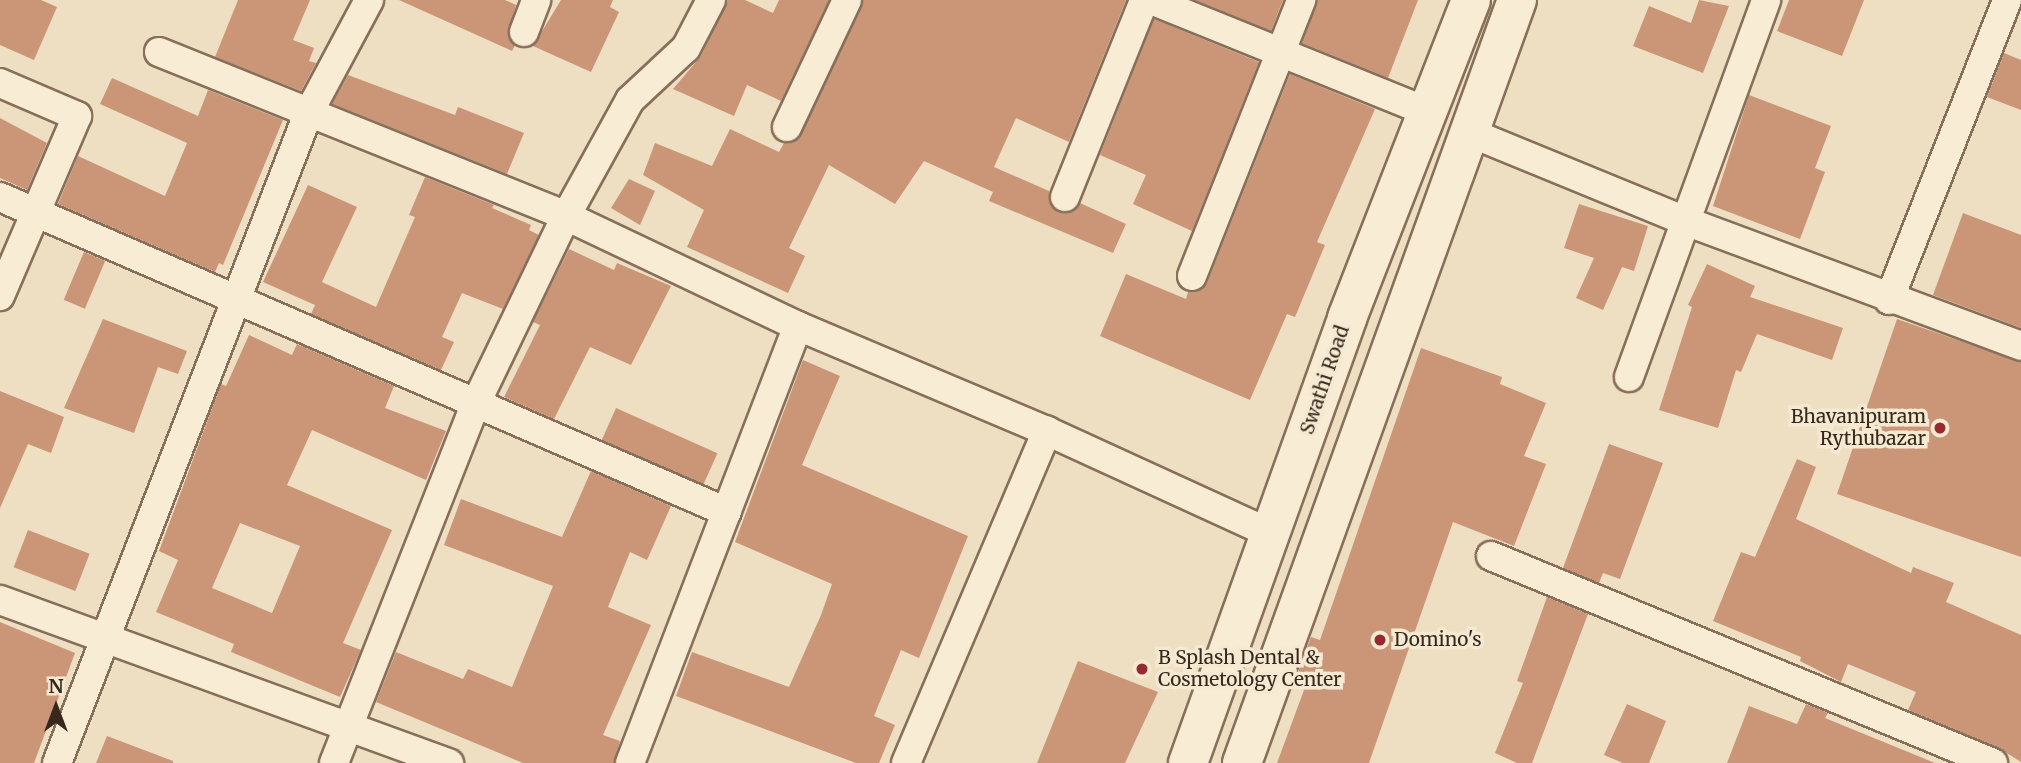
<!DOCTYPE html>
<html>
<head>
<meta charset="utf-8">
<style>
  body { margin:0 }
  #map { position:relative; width:2021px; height:763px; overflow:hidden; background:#eedec2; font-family:Merriweather,serif }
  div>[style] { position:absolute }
  .building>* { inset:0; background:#cb9678; transform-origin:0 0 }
  .roads { filter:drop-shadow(2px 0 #876f59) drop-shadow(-2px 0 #876f59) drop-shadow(0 2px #876f59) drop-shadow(0 -2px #876f59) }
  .street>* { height:28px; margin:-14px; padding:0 14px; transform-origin:14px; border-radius:14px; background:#f8ecd5 }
  .secondary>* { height:38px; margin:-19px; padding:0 19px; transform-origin:19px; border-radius:19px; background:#f8ecd5 }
  .dots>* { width:19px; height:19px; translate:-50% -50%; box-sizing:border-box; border:4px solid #f5e9d1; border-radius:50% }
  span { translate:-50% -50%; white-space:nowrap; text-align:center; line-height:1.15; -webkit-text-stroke:7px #f5e9d1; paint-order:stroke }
  .street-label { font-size:19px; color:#37281d }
  .poi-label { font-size:19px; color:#37281d }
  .right { translate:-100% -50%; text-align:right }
  .left { translate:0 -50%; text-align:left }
  .north { position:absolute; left:21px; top:672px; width:70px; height:70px; -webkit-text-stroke:5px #f5e9d1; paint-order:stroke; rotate:0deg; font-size:19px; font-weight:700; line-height:28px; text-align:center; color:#37281d }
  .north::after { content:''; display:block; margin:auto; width:24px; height:32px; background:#37281d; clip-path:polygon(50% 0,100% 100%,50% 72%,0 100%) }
</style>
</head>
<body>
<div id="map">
  <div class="building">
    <i style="clip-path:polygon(0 0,41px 0,57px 7px,34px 60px,0 45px)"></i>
    <i style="clip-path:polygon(238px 0,310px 0,293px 40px,314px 48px,309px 61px,316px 63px,301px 91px,215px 57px)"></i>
    <i style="clip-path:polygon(399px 0,505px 0,516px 5px,508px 34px,515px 45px,512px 51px)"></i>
    <i style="clip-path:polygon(561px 0,613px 0,610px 7px,619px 12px,591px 72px,533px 46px)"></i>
    <i style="clip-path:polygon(728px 0,745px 0,773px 13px,779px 0,829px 0,781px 101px,747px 85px,734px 116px,673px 89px,701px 56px)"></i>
    <i style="clip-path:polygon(863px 0,1126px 0,1069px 142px,1016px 118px,994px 167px,1049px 191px,1049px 200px,1058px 212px,1068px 213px,1080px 203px,1126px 224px,1113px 253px,989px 201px,993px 192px,924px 161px,895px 204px,829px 165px,789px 248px,805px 256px,788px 293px,687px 247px,704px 210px,643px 175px,655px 143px,712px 166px,730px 129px,779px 152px,784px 143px,796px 141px)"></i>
    <i style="clip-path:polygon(1195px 0,1283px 0,1271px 31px)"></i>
    <i style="clip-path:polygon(1317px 0,1418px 0,1388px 78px,1302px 43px)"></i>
    <i style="clip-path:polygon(1699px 0,1729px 6px,1703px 73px,1633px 46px,1649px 6px,1691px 23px)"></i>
    <i style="clip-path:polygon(1789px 0,1864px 0,1842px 56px,1777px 31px)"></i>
    <i style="clip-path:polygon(1154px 19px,1259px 62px,1192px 231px,1133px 204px,1146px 175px,1100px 155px)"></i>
    <i style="clip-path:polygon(2004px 53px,2021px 60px,2021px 110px,1987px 97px)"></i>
    <i style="clip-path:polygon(1290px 74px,1375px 109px,1317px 242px,1325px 245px,1295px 317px,1287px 314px,1250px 400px,1100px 336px,1126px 274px,1186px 299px,1188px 292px,1202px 289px,1207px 283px)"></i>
    <i style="clip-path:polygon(348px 75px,455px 115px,458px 107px,524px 133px,507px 174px,332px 104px)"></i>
    <i style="clip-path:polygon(112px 78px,198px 116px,208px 90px,283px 120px,223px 265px,219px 263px,215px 272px,58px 204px,78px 156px,165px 196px,187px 143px,100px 104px)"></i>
    <i style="clip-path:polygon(1749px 95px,1831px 126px,1815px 168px,1825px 172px,1800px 239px,1713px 206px)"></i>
    <i style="clip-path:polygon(0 118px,47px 143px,27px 190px,0 178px)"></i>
    <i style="clip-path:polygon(425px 177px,494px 205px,492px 208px,531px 225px,529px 230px,539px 235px,503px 309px,462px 293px,442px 337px,454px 342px,441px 370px,311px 314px,315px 305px,263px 282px,308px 185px,357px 207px,322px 282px,376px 307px,415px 217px,409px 215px)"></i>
    <i style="clip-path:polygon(629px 179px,655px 191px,640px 225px,611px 208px)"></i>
    <i style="clip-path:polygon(1579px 204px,1648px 226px,1634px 271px,1622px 267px,1603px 310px,1576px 298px,1594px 258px,1564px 248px)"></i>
    <i style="clip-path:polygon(1963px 213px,2021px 235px,2021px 328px,1933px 295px)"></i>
    <i style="clip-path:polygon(569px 249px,614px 270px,617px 263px,671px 286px,631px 365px,590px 347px,554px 419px,504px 397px,540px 325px,533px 322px)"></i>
    <i style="left:84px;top:252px;width:23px;height:52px;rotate:23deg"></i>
    <i style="clip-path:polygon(1707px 264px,1755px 286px,1750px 297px,1843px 328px,1832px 360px,1757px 334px,1741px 372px,1736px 370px,1718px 428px,1659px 410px,1692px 307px,1688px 305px)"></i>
    <i style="clip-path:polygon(103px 319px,187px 351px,178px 374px,158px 367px,134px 433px,64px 408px)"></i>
    <i style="clip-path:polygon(1897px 319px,2021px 362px,2021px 557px,1837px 494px)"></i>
    <i style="clip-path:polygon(evenodd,249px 335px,292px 355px,297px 344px,394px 386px,385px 408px,446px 431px,426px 480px,312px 430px,287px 485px,392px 530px,343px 643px,361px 650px,340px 697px,231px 652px,234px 644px,156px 612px,178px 560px,159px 551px,221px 384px,226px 386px,249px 335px,240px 523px,300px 546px,272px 613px,212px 588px,240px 523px)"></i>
    <i style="clip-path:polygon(1421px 348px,1502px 377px,1500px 384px,1546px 403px,1524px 456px,1546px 464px,1514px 546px,1453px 522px,1369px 763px,1277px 763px,1304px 690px,1293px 686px,1311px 637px,1320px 640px)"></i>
    <i style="clip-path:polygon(803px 360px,840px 376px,802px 465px,968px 536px,919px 658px,901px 650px,874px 716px,895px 725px,879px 763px,856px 763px,676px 696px,692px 652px,789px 687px,821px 615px,832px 584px,735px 542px)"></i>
    <i style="clip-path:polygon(0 391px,64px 417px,51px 453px,28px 444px,0 508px)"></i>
    <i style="left:616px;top:408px;width:111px;height:35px;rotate:24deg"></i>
    <i style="clip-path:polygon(1609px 444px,1663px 463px,1620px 579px,1603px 573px,1599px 583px,1563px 568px)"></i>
    <i style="clip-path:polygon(1797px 459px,1816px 467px,1796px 519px,1911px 573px,1913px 567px,1954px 583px,1946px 602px,2021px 635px,2021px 762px,1999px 748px,1908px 710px,1916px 692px,1848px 664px,1841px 682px,1800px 661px,1801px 657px,1713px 621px,1741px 552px,1755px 557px)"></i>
    <i style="clip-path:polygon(591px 471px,671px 506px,647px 560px,630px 552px,608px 607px,651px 625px,603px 735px,620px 741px,614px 763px,523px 763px,376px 702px,396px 652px,463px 679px,468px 669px,512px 687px,553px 586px,444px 545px,461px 499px,562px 537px)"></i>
    <i style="left:28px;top:530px;width:66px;height:40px;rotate:21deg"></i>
    <i style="clip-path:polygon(1547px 597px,1588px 614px,1532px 763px,1517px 763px,1495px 753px,1523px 683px,1517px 681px)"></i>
    <i style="clip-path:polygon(0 622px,75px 653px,34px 763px,0 763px)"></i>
    <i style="clip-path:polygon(1078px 661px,1158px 692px,1125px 763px,1037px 763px)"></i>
    <i style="clip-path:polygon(1627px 704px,1666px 721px,1649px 763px,1623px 763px,1604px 755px)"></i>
    <i style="clip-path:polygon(1806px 704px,1828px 713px,1825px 718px,1935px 763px,1727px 763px,1749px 706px,1797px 724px)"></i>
    <i style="clip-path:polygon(107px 736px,173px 761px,173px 763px,96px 763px)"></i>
  </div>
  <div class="roads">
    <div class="street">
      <i style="left:1151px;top:0;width:299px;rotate:22deg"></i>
      <i style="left:524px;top:32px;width:34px;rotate:-69deg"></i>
      <i style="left:159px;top:52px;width:439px;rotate:21.9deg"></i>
      <i style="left:566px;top:216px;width:132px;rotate:-61.1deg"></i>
      <i style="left:630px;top:100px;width:76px;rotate:-42.9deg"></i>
      <i style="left:686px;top:48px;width:54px;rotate:-62.5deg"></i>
      <i style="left:0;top:83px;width:84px;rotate:23.2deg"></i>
      <i style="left:77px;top:116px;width:196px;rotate:113.2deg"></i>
      <i style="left:787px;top:127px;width:140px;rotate:-64.7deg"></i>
      <i style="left:1471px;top:133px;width:235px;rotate:22.3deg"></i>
      <i style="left:1688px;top:222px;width:355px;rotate:20.4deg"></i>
      <i style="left:0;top:197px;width:792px;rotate:23.43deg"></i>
      <i style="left:1065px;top:197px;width:212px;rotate:-68.1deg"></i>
      <i style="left:1192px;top:276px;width:297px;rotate:-68.4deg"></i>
      <i style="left:1889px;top:300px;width:322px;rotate:-68.5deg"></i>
      <i style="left:1629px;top:377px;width:401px;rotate:-70deg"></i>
      <i style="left:1491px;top:556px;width:543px;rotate:22.41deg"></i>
      <i style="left:0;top:600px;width:478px;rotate:20deg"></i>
      <i style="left:57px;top:763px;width:696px;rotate:-68.86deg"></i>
      <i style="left:308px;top:114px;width:129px;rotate:-61.8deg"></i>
      <i style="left:334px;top:763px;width:387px;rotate:-68.5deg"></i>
      <i style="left:476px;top:403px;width:208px;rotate:-64.3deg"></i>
      <i style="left:566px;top:216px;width:257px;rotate:25.4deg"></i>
      <i style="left:798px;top:326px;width:270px;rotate:22.9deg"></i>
      <i style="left:1047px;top:431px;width:247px;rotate:24.6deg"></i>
      <i style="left:630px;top:763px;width:468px;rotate:-69deg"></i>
      <i style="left:906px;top:763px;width:361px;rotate:-67deg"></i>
    </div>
    <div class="secondary">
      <i style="left:1188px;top:763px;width:473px;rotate:-70.3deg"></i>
      <i style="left:1347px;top:318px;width:341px;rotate:-68.7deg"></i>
      <i style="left:1242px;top:763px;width:811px;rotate:-70.18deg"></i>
    </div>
  </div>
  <div class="dots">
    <i style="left:1940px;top:428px;background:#962a30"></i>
    <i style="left:1380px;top:640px;background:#962a30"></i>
    <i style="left:1142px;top:669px;background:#962a30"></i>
  </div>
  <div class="street-label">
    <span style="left:1325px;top:380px;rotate:-71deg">Swathi Road</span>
  </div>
  <div class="poi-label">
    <span class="right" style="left:1926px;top:428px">Bhavanipuram<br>Rythubazar</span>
    <span class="left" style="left:1394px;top:640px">Domino's</span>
    <span class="left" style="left:1158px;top:669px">B Splash Dental &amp;<br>Cosmetology Center</span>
  </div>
  <div class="north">N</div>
</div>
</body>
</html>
